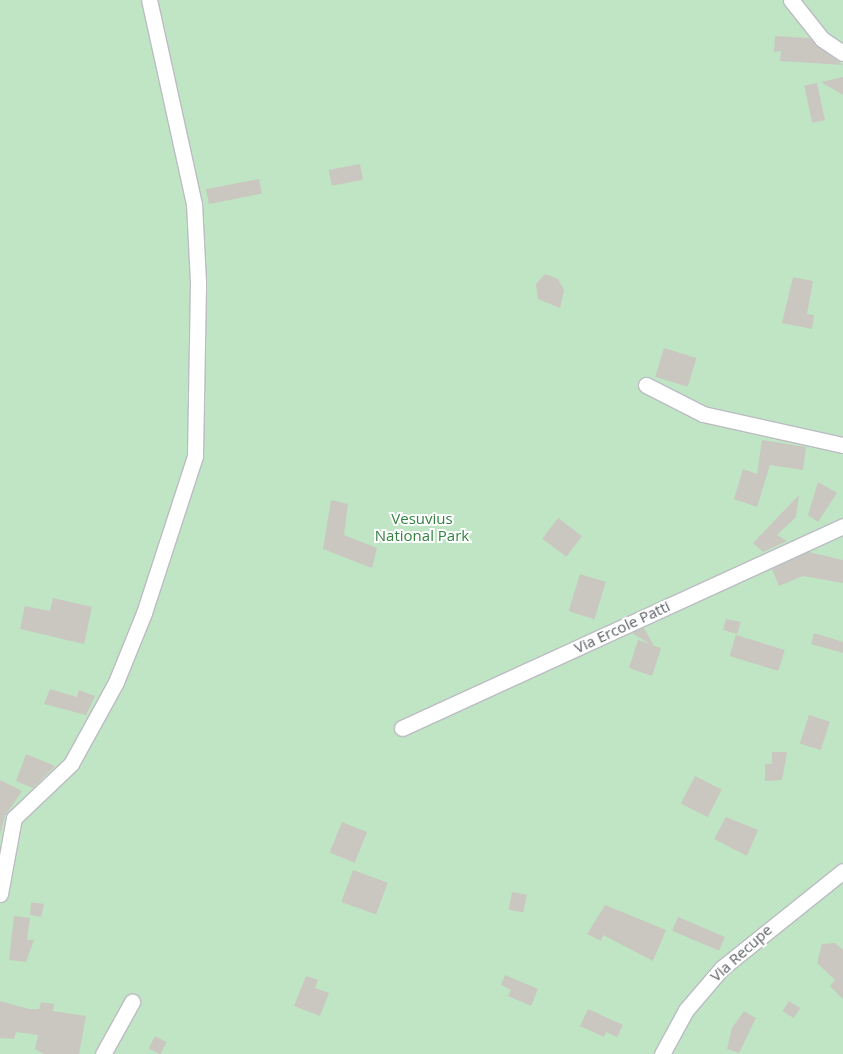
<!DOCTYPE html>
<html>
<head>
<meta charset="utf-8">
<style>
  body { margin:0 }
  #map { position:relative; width:843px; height:1054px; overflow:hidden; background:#eeede3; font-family:"Open Sans",sans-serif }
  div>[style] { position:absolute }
  .green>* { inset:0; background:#c0e5c5; transform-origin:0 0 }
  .building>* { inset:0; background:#c9c7c0; transform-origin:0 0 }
  .roads { filter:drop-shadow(1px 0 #bbbcc2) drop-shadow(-1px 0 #bbbcc2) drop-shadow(0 1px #bbbcc2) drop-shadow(0 -1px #bbbcc2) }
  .minor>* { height:15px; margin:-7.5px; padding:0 7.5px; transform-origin:7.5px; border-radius:7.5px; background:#fff }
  span { translate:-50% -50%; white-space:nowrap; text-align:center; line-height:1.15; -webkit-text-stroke:4px #fff; paint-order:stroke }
  .park-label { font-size:15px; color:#348142 }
  .street-label { font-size:15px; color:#5b5e64 }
</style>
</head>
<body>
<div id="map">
  <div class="green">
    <i style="left:0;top:0;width:843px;height:1054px"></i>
  </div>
  <div class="building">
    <i style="clip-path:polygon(775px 36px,809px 38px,843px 65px,780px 61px,781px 51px,774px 52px)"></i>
    <i style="clip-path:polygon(843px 77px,843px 95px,821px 82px)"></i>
    <i style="left:817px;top:83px;width:38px;height:13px;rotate:78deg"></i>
    <i style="left:360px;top:164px;width:16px;height:32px;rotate:79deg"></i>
    <i style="left:259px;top:179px;width:15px;height:54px;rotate:79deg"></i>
    <i style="clip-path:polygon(545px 274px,558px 279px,564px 290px,560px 308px,538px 299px,536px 284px)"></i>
    <i style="clip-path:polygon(793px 277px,813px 281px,807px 314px,814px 315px,812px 329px,782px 323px)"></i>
    <i style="left:664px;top:348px;width:34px;height:30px;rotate:17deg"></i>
    <i style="clip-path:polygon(762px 440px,806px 447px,803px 470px,770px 465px,757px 507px,734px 499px,743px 469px,757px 474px)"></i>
    <i style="clip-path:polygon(818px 482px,837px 493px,818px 522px,808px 515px)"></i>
    <i style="clip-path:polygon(799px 495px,796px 517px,777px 535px,787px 541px,763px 552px,753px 543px)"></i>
    <i style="clip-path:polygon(331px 500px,348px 504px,344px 535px,377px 548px,372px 568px,323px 549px)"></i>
    <i style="left:558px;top:518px;width:30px;height:26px;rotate:37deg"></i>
    <i style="clip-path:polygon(809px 552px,843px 560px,843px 583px,803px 576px,779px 586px,772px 569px)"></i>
    <i style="left:580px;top:574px;width:27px;height:39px;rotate:17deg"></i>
    <i style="clip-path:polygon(53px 598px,92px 607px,84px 644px,20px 629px,25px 606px,50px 611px)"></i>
    <i style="clip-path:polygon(726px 619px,741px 622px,737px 634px,723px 630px)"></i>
    <i style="clip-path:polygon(644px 628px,654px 646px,661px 648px,652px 676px,629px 668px,638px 640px,650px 644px,632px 633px)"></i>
    <i style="clip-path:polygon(814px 633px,843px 642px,843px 653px,811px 644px)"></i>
    <i style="left:736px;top:635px;width:51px;height:22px;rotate:17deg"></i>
    <i style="clip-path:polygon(50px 689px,77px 697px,79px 690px,95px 696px,86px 715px,44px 704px)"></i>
    <i style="left:809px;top:715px;width:22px;height:30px;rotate:18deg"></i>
    <i style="clip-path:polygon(772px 752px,787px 752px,782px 780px,765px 781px,765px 764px,772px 764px)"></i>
    <i style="clip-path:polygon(26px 754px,55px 766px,33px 788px,16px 781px)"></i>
    <i style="left:695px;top:776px;width:30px;height:31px;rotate:27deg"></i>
    <i style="clip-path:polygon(0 780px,22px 791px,5px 816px,0 834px)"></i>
    <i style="clip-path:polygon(726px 817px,758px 830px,747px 856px,714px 839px)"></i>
    <i style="left:342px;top:822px;width:27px;height:33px;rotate:22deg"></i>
    <i style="left:353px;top:870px;width:37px;height:34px;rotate:20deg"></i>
    <i style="left:512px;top:892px;width:15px;height:18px;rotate:11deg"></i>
    <i style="clip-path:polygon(31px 902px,44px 904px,41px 917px,30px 915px)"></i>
    <i style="clip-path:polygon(605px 905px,666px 930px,653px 961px,603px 935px,601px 941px,587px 934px)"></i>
    <i style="clip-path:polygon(14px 916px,30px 918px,27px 940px,34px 940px,26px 962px,9px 960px)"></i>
    <i style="left:678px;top:917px;width:51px;height:15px;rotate:23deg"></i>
    <i style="clip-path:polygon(835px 943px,843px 950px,843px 999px,830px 986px,835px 980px,817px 963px,822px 944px)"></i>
    <i style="clip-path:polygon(505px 975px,538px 989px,531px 1006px,508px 996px,511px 990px,501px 985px)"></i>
    <i style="clip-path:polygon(306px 976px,318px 980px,315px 988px,329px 993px,320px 1016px,294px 1006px)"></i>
    <i style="clip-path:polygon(0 1001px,29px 1009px,39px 1009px,41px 1002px,54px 1004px,53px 1011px,86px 1016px,79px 1054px,44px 1054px,35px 1049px,38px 1035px,16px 1032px,14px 1039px,0 1038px)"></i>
    <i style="left:789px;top:1001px;width:13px;height:12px;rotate:32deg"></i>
    <i style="clip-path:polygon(588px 1009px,623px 1025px,617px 1037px,606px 1032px,604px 1037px,580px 1026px)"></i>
    <i style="clip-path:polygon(744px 1011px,756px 1018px,739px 1053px,727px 1049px,732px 1028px)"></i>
    <i style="left:155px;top:1036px;width:13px;height:14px;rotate:27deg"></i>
  </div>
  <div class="roads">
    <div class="minor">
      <i style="left:791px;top:0;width:50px;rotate:51.5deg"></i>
      <i style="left:822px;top:39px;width:25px;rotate:34deg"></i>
      <i style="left:646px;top:385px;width:64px;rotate:27deg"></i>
      <i style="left:703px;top:414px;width:143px;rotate:12.5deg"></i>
      <i style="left:402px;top:728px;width:485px;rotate:-24.6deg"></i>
      <i style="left:0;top:894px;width:77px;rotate:-79.6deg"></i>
      <i style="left:14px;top:818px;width:79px;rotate:-43.5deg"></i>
      <i style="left:71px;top:764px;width:94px;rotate:-61.2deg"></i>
      <i style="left:116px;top:682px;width:74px;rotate:-67.9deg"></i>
      <i style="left:144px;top:613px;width:165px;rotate:-72deg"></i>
      <i style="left:195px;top:456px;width:174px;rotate:-89deg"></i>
      <i style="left:198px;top:282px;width:78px;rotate:-92.9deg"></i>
      <i style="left:194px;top:204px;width:209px;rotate:-102.4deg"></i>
      <i style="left:103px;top:1054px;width:60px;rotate:-60.9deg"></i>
      <i style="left:662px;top:1054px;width:50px;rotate:-61.4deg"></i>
      <i style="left:686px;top:1010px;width:55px;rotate:-49.4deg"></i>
      <i style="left:722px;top:968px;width:155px;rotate:-38.7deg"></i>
    </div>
  </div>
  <div class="park-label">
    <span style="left:422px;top:527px">Vesuvius<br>National Park</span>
  </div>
  <div class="street-label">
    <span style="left:622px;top:627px;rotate:-25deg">Via Ercole Patti</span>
    <span style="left:741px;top:953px;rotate:-42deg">Via Recupe</span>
  </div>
</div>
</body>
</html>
